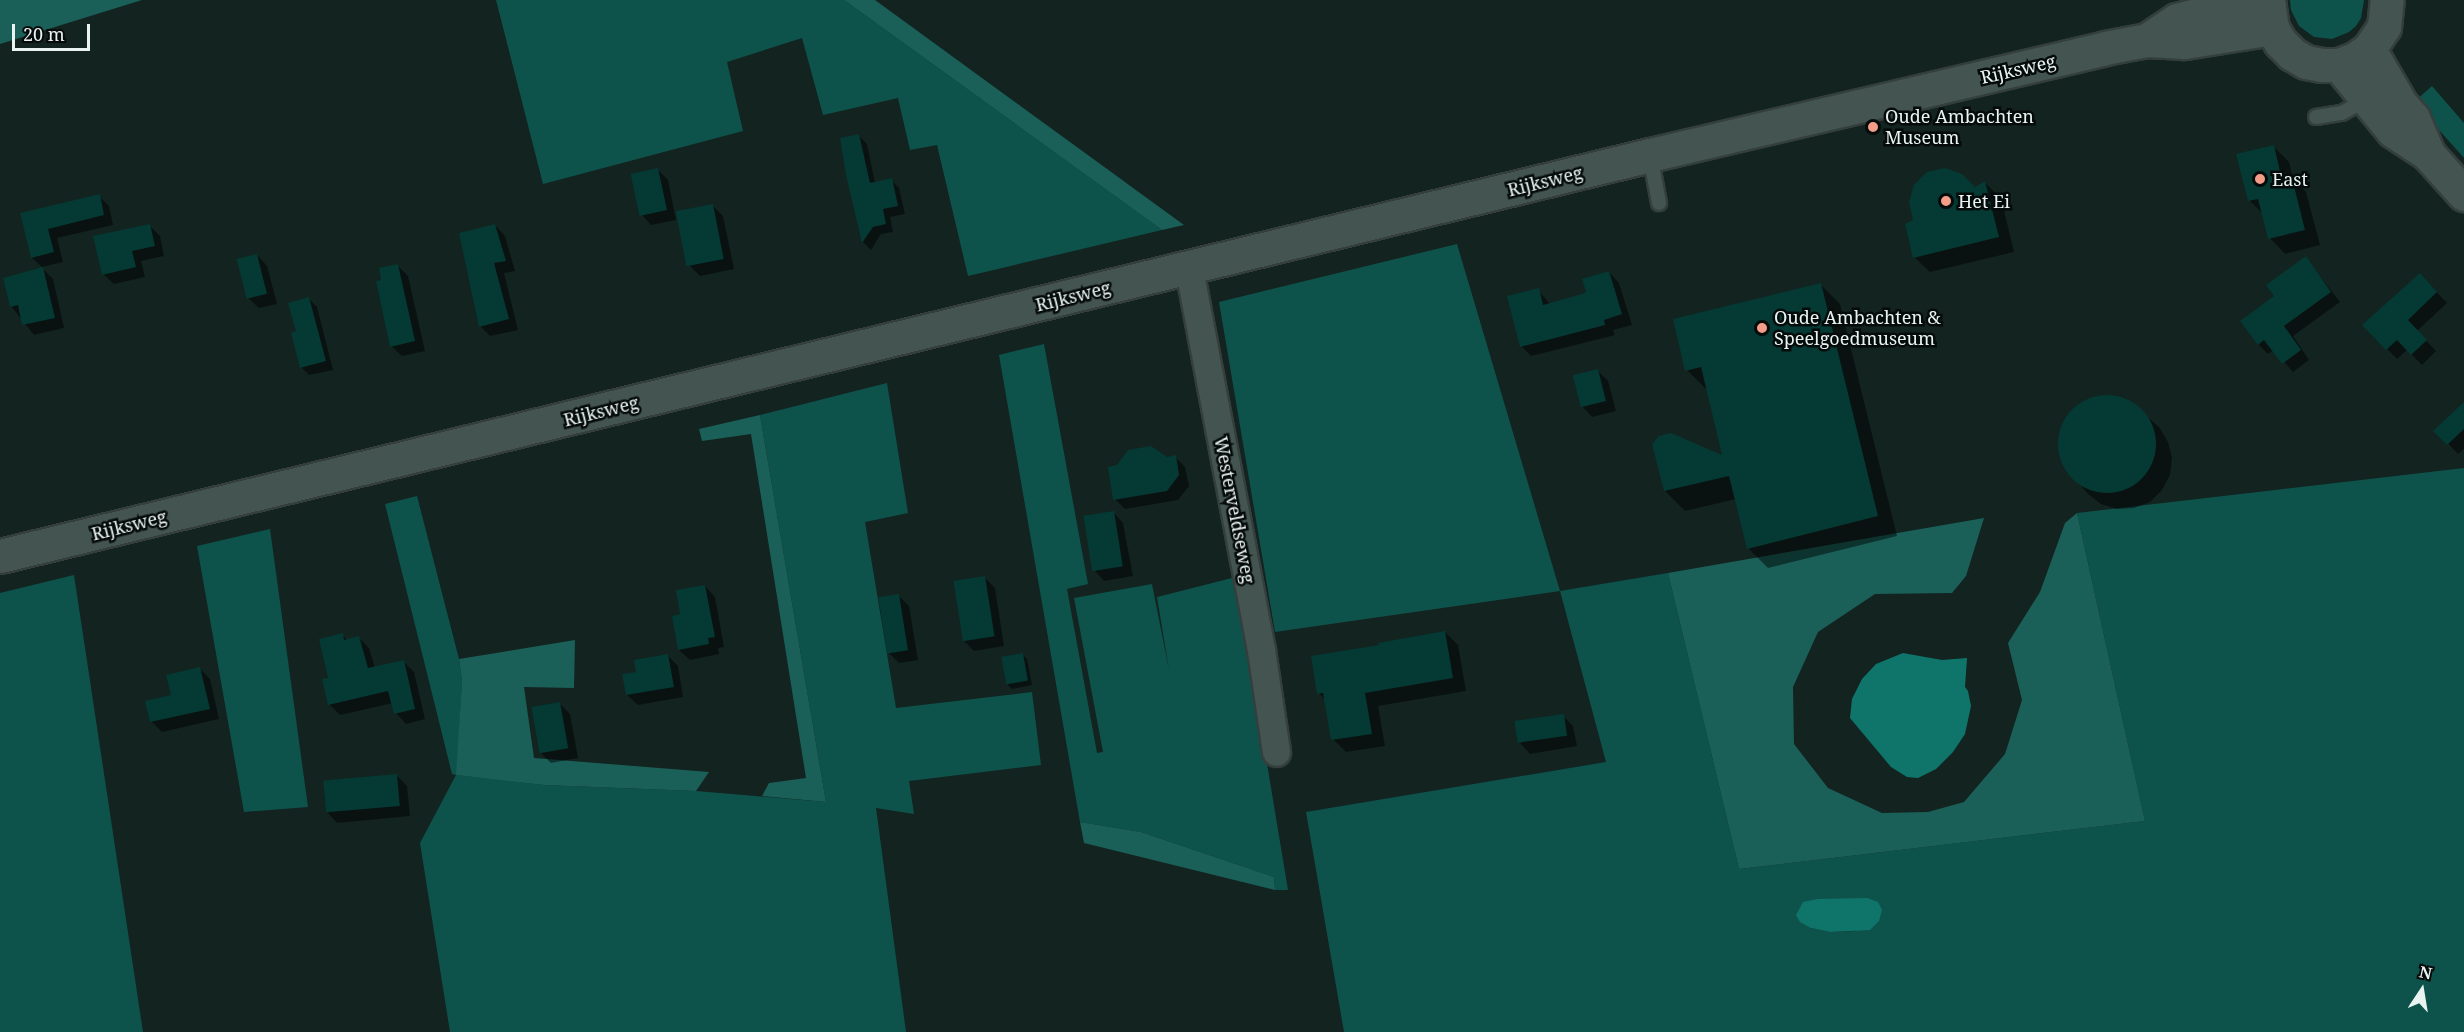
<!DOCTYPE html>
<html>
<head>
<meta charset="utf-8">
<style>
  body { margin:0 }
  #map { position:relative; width:2464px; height:1032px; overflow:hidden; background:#132320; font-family:"Noto Serif",serif }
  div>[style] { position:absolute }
  .green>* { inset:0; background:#0e534b }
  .forest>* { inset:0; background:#1a6058 }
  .water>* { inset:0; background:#0f756a }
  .shadow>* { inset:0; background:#0007 }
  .building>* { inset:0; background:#053933; transform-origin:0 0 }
  .round { border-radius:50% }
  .roads { filter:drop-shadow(2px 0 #343f3d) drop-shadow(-2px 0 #343f3d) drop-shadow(0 2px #343f3d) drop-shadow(0 -2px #343f3d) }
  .lane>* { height:14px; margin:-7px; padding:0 7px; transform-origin:7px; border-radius:7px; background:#435451 }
  .street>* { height:27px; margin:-13.5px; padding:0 13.5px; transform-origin:13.5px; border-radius:13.5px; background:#435451 }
  .secondary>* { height:33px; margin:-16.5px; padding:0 16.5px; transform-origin:16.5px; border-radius:16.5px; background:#435451 }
  .dots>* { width:16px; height:16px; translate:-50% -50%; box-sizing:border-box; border:3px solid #050b0a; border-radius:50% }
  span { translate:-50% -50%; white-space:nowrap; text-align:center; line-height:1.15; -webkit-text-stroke:5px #050b0a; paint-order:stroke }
  .street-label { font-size:18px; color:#e9f3f1 }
  .poi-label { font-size:18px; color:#e9f3f1 }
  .left { translate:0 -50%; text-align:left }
  .north { position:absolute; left:2392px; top:960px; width:60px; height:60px; -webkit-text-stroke:4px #050b0a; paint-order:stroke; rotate:12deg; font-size:16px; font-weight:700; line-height:24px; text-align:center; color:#e9f3f1 }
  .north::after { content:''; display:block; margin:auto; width:21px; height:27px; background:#e9f3f1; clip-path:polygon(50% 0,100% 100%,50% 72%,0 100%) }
  .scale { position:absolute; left:12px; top:24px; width:78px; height:27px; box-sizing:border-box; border:3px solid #e9f3f1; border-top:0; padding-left:8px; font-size:18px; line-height:21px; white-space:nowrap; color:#e9f3f1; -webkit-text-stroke:4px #050b0a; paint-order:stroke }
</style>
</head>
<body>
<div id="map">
  <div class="green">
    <i style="clip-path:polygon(496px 0,844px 0,1162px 230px,968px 276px,937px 145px,910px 150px,898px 98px,823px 115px,802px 38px,727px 62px,743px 131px,543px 184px)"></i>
    <i style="clip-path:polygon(2290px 0,2364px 0,2361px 18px,2356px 26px,2349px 32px,2332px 39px,2314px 37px,2299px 26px,2291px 10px)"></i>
    <i style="clip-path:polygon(2432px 86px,2464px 123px,2464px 158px,2414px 102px)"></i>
    <i style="clip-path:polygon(evenodd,1457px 244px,1560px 591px,1668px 573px,1739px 869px,2145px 821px,2077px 513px,2464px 468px,2464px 1032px,1344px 1032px,1306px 812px,1606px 762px,1560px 591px,1275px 632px,1219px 302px,1457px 244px,1818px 899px,1842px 899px,1855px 931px,1830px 932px,1811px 928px,1818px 899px)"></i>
    <i style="clip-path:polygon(1044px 344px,1088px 584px,1067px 589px,1097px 753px,1103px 752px,1074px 598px,1152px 584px,1169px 670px,1157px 597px,1236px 577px,1288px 890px,1275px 890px,1274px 877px,1141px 832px,1080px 822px,999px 355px)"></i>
    <i style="clip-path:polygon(887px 383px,908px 513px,865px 522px,896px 708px,1032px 692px,1041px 765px,909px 781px,914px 814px,876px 808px,906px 1032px,450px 1032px,420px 843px,456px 775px,452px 774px,385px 504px,417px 496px,459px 659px,462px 681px,457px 775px,544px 785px,696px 791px,826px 802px,760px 415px)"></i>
    <i style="clip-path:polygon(270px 529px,308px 807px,244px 812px,197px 546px)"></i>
    <i style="clip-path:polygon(74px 575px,143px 1032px,0 1032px,0 593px)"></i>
  </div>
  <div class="forest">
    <i style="clip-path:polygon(0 0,142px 0,0 44px)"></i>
    <i style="clip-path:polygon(844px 0,875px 0,1184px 225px,1162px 230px)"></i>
    <i style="clip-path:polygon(760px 415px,826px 802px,762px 796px,769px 783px,806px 778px,751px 434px,702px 441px,699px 429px)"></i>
    <i style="clip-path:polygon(2077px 513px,2145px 821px,1739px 869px,1668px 573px,1984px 518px,1966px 576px,1952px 593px,1875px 594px,1818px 632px,1793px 687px,1794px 744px,1828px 788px,1882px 813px,1928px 812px,1964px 802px,2005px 754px,2022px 700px,2008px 643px,2040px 592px,2065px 523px)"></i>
    <i style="clip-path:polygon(575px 640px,574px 688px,524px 687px,534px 758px,709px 772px,696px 791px,544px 785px,456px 775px,462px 681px,459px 659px)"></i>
    <i style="clip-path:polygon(1080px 822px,1141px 832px,1274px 877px,1275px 890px,1084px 843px)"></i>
  </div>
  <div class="water">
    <i style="clip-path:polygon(1903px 653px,1942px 660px,1967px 658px,1965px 687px,1968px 691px,1971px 706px,1965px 734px,1953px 752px,1936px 769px,1918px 778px,1907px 777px,1891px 767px,1850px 718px,1852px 699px,1862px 679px,1876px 664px)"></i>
    <i style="clip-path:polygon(1867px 898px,1878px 902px,1882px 910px,1879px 921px,1870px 930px,1830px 932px,1811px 928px,1800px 922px,1796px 915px,1803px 902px,1818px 899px)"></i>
  </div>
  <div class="shadow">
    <i style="clip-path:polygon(859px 136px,867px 144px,875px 183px,891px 180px,899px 188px,905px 214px,890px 217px,893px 232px,881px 234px,871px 250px,863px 242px,847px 175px)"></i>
    <i style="clip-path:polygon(2273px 146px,2289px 162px,2293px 178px,2306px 192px,2320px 245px,2285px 254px,2270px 238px,2264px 215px,2249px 200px)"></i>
    <i style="clip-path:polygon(658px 170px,668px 180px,676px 220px,651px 225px,641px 214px)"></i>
    <i style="clip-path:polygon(1985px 183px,2001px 198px,2014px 252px,1930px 272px,1914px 257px,1915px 221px)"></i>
    <i style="clip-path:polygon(99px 196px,109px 206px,113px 225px,57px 238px,63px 262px,42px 267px,32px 258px,22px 214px)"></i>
    <i style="clip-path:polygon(713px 206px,723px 216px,734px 269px,700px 276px,690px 266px)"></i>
    <i style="clip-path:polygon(149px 225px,160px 236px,164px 256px,141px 261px,145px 277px,114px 284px,103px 274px)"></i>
    <i style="clip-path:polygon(495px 225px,505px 236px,515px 271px,504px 273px,518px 330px,490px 336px,480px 326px)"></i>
    <i style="clip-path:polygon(257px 255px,267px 266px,277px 304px,259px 308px,248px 298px)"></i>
    <i style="clip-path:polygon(2306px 258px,2340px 302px,2293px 336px,2309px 360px,2293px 372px,2274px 350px,2268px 354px,2259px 345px,2242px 321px,2276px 297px)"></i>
    <i style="clip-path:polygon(398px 266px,408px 276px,425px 351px,402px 356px,391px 346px,383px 281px)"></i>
    <i style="clip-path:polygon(43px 269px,53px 279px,64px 328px,34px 335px,11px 306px)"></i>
    <i style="clip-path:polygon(1609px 272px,1619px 283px,1632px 325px,1613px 330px,1615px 335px,1531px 356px,1521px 346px,1538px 290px,1550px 304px,1588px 293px)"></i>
    <i style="clip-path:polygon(2420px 275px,2447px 303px,2417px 331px,2436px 351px,2422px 365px,2407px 350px,2397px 359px,2364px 325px)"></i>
    <i style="clip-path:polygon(1820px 284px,1840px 304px,1897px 536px,1768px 568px,1748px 548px,1736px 499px,1685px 511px,1665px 491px,1725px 458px,1707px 390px,1687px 370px)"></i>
    <i style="clip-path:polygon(309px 299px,317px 307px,333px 370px,309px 375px,301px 367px,298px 332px)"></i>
    <i style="clip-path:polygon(1598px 371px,1608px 381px,1616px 411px,1592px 417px,1582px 406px)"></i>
    <i style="clip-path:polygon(2112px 396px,2129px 401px,2159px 427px,2168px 442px,2172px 458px,2170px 475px,2162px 490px,2150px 502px,2134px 508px,2117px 509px,2101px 504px,2088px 494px,2062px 463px,2059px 446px,2061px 430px,2068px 415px,2080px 404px,2096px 397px)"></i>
    <i style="clip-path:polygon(2464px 404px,2464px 449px,2458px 454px,2436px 431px)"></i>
    <i style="clip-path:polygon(1175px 457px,1185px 467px,1189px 486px,1178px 500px,1125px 509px,1115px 499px,1166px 458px)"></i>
    <i style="clip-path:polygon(1113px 512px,1123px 523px,1133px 576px,1104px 581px,1094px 570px)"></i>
    <i style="clip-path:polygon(985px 578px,995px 588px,1004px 646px,974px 651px,963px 640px)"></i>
    <i style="clip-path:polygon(705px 586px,715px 597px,724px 647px,718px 648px,719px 654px,690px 660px,679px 650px,682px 616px)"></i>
    <i style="clip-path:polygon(899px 596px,909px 606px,918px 660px,899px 663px,889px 653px)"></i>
    <i style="clip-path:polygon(1445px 632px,1458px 645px,1466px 691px,1378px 706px,1385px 746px,1346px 752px,1333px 739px,1326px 701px,1319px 693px)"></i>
    <i style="clip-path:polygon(342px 635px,348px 641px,359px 638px,369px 648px,375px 668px,403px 661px,414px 672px,425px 719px,406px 724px,396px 713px,393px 703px,340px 715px,330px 705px,329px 679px)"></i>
    <i style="clip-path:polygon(1022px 654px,1027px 659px,1032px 685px,1012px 689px,1007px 684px)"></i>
    <i style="clip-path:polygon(668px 656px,678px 666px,683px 697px,638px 705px,627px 695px)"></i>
    <i style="clip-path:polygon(200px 669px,210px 679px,219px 719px,162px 732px,151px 721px)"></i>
    <i style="clip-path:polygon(559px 703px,570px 714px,578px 758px,551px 763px,541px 753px)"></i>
    <i style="clip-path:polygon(1563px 716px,1573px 726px,1577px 746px,1530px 754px,1520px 743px)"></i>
    <i style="clip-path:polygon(397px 776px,407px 786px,410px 816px,337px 823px,327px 812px)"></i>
  </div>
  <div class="building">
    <i style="clip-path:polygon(859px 134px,870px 183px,892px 178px,898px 206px,883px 209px,886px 224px,873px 227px,862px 243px,846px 175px,840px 138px)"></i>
    <i style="clip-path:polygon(2274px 145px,2281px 176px,2291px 174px,2305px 230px,2268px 239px,2258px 199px,2248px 201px,2236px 154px)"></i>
    <i style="left:658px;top:168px;width:43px;height:28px;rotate:78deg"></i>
    <i style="clip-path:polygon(1945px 168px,1962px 174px,1975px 187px,1985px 181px,1999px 237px,1913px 258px,1905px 224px,1913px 220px,1909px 202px,1914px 185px,1927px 172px)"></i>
    <i style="clip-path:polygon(100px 194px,104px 215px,48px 229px,54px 252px,31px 258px,20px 213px)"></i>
    <i style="left:713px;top:204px;width:56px;height:38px;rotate:79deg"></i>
    <i style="clip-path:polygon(150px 224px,155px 246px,132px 251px,136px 267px,102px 275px,93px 236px)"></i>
    <i style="clip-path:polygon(495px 224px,506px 261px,494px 263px,509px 319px,479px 327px,459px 233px)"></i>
    <i style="left:257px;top:254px;width:41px;height:21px;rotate:76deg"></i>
    <i style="clip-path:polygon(2306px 256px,2331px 292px,2284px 326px,2301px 350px,2282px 364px,2264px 340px,2258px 345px,2240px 321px,2274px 296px,2266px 285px)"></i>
    <i style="clip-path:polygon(398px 264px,415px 341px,390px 347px,376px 281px,381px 280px,379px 268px)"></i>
    <i style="clip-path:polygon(43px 267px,55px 318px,22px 325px,18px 305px,10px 307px,3px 278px)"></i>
    <i style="clip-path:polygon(1609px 271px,1622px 314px,1604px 320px,1605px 325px,1520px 347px,1507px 296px,1539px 288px,1543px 305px,1582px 294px,1586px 292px,1582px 279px)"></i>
    <i style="clip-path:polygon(2420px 273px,2437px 292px,2408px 320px,2427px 340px,2411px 355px,2397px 340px,2386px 350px,2362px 325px)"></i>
    <i style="clip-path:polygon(1821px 283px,1878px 516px,1747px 549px,1729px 476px,1664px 491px,1652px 444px,1659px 436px,1671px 433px,1722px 455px,1701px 367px,1685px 371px,1673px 319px)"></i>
    <i style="clip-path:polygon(309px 297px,326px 361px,300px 368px,291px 333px,296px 331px,288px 303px)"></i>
    <i style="left:1598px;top:369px;width:33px;height:26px;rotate:76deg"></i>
    <i class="round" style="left:2058px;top:395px;width:98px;height:98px"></i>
    <i style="clip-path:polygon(2464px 402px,2464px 429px,2447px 445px,2433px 431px)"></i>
    <i style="clip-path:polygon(1151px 446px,1167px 457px,1176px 455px,1179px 475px,1167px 491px,1113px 500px,1108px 467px,1117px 465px,1128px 450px)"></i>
    <i style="left:1114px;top:511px;width:56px;height:31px;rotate:81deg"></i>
    <i style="left:985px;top:576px;width:61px;height:32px;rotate:81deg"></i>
    <i style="clip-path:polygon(705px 585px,715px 637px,708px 638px,709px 644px,678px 650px,672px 616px,680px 614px,676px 590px)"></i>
    <i style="left:899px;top:594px;width:57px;height:21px;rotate:81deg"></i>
    <i style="clip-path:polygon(1445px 631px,1453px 678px,1365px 693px,1372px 734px,1331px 740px,1323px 693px,1317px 694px,1311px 656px,1379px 645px,1378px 643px)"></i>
    <i style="clip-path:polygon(343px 633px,344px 640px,359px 636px,368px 668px,404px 660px,415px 709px,394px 714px,388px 691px,328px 705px,322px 679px,328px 678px,319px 639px)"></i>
    <i style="left:1023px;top:653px;width:28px;height:22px;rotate:80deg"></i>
    <i style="clip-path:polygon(668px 654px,674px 687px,626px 695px,622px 674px,636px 672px,634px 660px)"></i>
    <i style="clip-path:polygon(200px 667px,210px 709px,150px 722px,145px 701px,171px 695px,166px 675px)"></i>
    <i style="left:560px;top:702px;width:47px;height:29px;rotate:80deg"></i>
    <i style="left:1564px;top:714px;width:22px;height:50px;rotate:82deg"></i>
    <i style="left:397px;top:774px;width:32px;height:74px;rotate:85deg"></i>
  </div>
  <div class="roads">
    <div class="lane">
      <i style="left:2316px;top:117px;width:26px;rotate:-9deg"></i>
      <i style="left:2342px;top:113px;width:28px;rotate:-30deg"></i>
      <i style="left:1650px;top:155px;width:49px;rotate:79.4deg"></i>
    </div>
    <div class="street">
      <i style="left:1189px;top:269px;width:388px;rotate:79.3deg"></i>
      <i style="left:1261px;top:650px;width:103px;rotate:81.6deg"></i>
    </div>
    <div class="secondary">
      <i style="left:2268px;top:0;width:28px;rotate:82deg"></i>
      <i style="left:2272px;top:28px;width:16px;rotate:60deg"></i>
      <i style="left:2280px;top:42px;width:17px;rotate:45deg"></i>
      <i style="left:2292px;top:54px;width:16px;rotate:30deg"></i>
      <i style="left:2306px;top:62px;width:16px;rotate:11deg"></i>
      <i style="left:2322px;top:65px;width:17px"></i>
      <i style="left:2339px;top:65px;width:17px;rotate:-21deg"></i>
      <i style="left:2355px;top:59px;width:17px;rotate:-36deg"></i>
      <i style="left:2369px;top:49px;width:27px;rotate:-56deg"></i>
      <i style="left:2384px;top:27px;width:27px;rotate:-84deg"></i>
      <i style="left:2147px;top:40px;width:36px;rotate:-34deg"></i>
      <i style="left:2177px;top:20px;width:80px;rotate:-14.6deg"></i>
      <i style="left:2369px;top:49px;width:62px;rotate:60.1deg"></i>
      <i style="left:2400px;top:103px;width:20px;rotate:49deg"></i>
      <i style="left:2413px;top:118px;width:39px;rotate:67deg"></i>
      <i style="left:2339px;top:65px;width:85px;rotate:50.7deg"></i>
      <i style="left:2393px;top:131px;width:42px;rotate:33.3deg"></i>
      <i style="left:2428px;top:154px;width:54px;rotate:48deg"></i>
      <i style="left:0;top:556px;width:1698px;rotate:-13.66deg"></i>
      <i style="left:1650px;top:155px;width:467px;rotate:-13.2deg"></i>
      <i style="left:2105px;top:48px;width:43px;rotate:-10.8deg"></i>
      <i style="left:2147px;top:40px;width:37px;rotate:3deg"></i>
      <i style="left:2184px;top:42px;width:89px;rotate:-9deg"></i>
    </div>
  </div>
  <div class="dots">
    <i style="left:1873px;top:127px;background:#f49e8a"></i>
    <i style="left:2260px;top:179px;background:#f49e8a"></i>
    <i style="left:1946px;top:201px;background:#f49e8a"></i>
    <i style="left:1762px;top:328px;background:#f49e8a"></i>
  </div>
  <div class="street-label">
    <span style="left:2018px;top:69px;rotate:-13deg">Rijksweg</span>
    <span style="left:1545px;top:181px;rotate:-14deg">Rijksweg</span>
    <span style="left:1073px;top:296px;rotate:-14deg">Rijksweg</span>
    <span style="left:601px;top:411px;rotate:-14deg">Rijksweg</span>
    <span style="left:1235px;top:510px;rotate:79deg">Westerveldseweg</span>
    <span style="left:129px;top:525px;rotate:-14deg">Rijksweg</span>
  </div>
  <div class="poi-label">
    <span class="left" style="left:1885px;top:127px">Oude Ambachten<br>Museum</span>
    <span class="left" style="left:2272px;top:179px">East</span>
    <span class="left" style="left:1958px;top:201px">Het Ei</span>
    <span class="left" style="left:1774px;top:328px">Oude Ambachten &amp;<br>Speelgoedmuseum</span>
  </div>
  <div class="north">N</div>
  <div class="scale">20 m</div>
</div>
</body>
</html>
